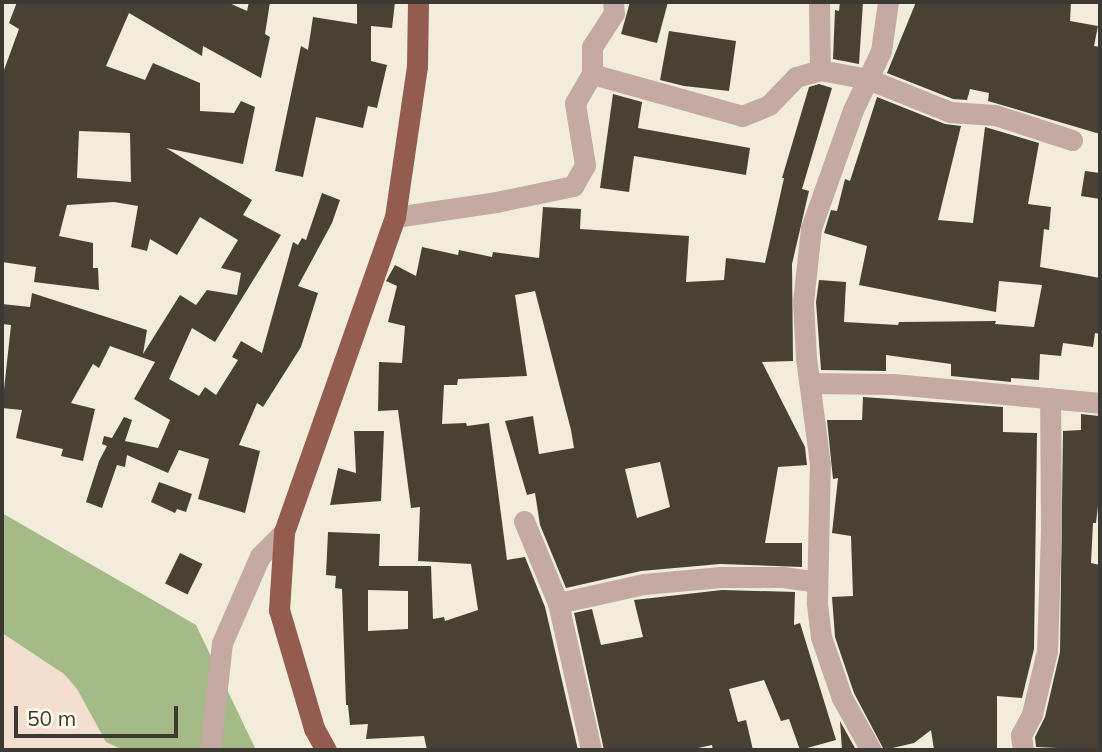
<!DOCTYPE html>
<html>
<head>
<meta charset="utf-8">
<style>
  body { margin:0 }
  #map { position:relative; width:1102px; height:752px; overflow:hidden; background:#f2edda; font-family:Mulish,sans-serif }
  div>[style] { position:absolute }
  .education>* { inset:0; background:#f3ded0 }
  .forest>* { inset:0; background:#a5bb87 }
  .building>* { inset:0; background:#474233; transform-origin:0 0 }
  .minor>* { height:21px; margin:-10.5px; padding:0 10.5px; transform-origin:10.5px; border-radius:10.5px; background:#c5aaa3 }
  .highway>* { height:21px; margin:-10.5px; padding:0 10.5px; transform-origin:10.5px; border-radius:10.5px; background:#935c4f }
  span { translate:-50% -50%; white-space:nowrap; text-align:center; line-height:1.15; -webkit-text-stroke:7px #fffaeb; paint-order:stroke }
  .frame { position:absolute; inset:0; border:4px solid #3b3931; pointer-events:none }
  .scale { position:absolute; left:14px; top:706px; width:164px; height:32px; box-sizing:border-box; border:4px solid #3b3931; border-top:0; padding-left:9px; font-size:21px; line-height:24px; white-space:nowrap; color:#3b3931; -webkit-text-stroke:5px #fffaeb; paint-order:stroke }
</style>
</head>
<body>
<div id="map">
  <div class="education">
    <i style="clip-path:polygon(2px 633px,64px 674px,77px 689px,106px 742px,123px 750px,2px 750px)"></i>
  </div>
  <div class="forest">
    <i style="clip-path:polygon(2px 513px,196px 625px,256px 750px,123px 750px,106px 742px,77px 689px,64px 674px,2px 633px)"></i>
  </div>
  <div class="building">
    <i style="clip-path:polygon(evenodd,17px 2px,227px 2px,247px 11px,249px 2px,270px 2px,265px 34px,270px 37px,261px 78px,203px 46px,202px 56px,129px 13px,106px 66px,145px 80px,153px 63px,200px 83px,200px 111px,234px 113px,241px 101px,255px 107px,243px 164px,166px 148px,252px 200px,243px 215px,281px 235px,215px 342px,192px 328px,169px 379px,199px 396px,205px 387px,216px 395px,238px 360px,232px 357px,241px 341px,262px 353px,293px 242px,298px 245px,302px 238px,306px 240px,322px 193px,340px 200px,332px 223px,298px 286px,318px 293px,301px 347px,263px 407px,257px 403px,239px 445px,260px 451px,245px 513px,198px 499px,209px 459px,179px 450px,168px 473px,127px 455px,125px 467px,117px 465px,102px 508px,86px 502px,99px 461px,107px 446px,102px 444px,104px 436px,112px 438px,124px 417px,132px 420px,125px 441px,158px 448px,170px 420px,134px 399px,155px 362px,110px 346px,99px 368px,93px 364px,71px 403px,95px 409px,83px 461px,61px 456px,63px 449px,16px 438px,22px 410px,2px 408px,11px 325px,2px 324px,2px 304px,30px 307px,32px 293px,147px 330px,143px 354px,180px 295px,196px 305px,207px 290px,237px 295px,241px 273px,221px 268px,238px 240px,200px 217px,177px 255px,150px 239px,147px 251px,131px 247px,138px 206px,114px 202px,67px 205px,59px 236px,93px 243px,93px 268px,98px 268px,99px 290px,34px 282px,36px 267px,2px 262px,2px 70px,4px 70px,19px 29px,9px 23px,17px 2px,79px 131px,130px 133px,131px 182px,77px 178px,79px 131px)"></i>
    <i style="clip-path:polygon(357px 2px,395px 2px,392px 28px,361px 25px,371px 26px,371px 61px,387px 65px,377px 108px,368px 106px,363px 128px,316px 117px,303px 177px,275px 171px,301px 46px,308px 50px,313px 17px,357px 24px)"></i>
    <i style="clip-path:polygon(630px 2px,668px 2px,657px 43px,621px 34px)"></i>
    <i style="clip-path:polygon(840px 2px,863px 2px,859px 64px,833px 59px,835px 10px,839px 11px)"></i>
    <i style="clip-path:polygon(916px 2px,1071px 2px,1070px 21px,1098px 26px,1094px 46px,1100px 47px,1100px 134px,988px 101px,989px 93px,970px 89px,967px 100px,953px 99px,887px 73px)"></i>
    <i style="clip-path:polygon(669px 31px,736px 41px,729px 91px,684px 86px,660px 80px)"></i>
    <i style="clip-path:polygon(evenodd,819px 84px,832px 88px,802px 189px,809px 191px,792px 264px,793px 361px,762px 362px,805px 447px,807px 465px,778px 467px,765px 543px,802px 543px,802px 567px,720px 564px,641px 571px,566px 588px,540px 525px,535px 493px,527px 495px,505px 421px,533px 416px,539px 454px,574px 448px,571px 430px,535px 291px,515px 295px,527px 376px,458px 379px,457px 385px,444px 385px,442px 424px,466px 423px,467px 426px,489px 423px,507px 560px,525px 557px,545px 607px,578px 750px,427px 750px,424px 736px,366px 739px,368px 724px,350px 725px,348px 705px,346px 705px,342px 589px,335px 588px,336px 576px,326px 575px,328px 532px,380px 534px,379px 566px,431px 566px,433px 619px,444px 617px,445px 621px,478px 610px,471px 564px,418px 561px,420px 507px,411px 508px,398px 410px,378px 411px,379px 362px,402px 363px,405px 326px,388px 322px,397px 286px,386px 281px,395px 265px,416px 276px,422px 247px,458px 255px,459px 250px,492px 257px,493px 252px,539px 258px,543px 207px,581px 209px,580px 229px,689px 236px,686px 282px,724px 280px,726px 258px,765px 263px,784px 178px,782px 178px,809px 87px,819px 84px,660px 462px,670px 507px,637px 518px,625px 469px,660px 462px,819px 84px,368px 590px,408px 591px,408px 629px,368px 631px,368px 590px)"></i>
    <i style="clip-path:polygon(613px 94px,642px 102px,638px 128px,750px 148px,746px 175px,634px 156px,629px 192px,600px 188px)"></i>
    <i style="clip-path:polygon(877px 97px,945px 124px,961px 126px,938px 220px,973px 223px,985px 127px,1039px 143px,1028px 204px,1051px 207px,1049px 230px,1044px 229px,1040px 267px,1100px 278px,1100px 334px,1095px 333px,1093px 347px,1063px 343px,1061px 356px,1040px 354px,1039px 380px,1011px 378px,1011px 382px,951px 376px,951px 364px,886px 355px,886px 371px,821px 370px,816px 302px,819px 280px,846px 282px,844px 322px,898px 325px,899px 322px,996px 321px,995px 324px,1034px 327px,1042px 285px,999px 281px,996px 312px,859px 285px,867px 246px,824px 233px,831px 210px,837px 211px,845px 179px,850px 181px)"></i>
    <i style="clip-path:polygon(1085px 171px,1100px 173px,1100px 199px,1081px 196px)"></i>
    <i style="clip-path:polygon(863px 397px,1003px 407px,1003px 432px,1037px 433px,1034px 649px,1022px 698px,997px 696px,997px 750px,934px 750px,931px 730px,914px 743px,884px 750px,854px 693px,835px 637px,832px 597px,853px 596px,851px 536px,832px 533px,838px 478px,833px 479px,827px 420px,862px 420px)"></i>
    <i style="clip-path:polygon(1081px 414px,1099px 416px,1100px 490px,1096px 523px,1093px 523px,1091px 563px,1100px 565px,1100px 750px,1036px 747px,1035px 737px,1045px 717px,1060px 652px,1063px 431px,1081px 430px)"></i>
    <i style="clip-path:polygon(354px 431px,384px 431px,381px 501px,330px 505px,338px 468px,356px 473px)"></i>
    <i style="clip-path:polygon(159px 482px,192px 494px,186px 512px,177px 509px,175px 513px,151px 502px)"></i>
    <i style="left:180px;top:553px;width:25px;height:34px;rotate:26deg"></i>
    <i style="clip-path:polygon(722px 590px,795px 592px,794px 625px,800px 623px,836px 740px,800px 750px,789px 719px,781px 721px,764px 680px,729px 689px,738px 722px,746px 720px,753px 750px,713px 750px,712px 745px,689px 750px,604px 750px,574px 613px,592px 609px,601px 645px,643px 637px,634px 600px)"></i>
    <i style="clip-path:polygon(840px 721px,856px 750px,842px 750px)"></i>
  </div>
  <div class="minor">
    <i style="left:819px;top:2px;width:68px;rotate:89.2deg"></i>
    <i style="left:592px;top:74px;width:27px;rotate:-90deg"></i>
    <i style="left:592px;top:47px;width:40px;rotate:-57.1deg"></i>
    <i style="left:614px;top:13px;width:11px;rotate:-95deg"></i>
    <i style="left:395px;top:217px;width:102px;rotate:-8.4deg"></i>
    <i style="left:496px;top:202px;width:79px;rotate:-11.7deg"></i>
    <i style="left:573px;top:186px;width:24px;rotate:-60deg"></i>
    <i style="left:585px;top:165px;width:63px;rotate:-99.2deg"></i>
    <i style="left:575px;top:103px;width:34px;rotate:-60deg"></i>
    <i style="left:592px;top:74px;width:156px;rotate:15.6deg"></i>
    <i style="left:742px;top:116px;width:29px;rotate:-22deg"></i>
    <i style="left:769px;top:105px;width:39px;rotate:-46deg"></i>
    <i style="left:796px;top:77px;width:25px;rotate:-16deg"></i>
    <i style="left:820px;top:70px;width:49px;rotate:10.6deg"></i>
    <i style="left:868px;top:79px;width:88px;rotate:21.9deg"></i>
    <i style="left:950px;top:112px;width:45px;rotate:3.8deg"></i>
    <i style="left:995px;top:115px;width:81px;rotate:18deg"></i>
    <i style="left:810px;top:383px;width:83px;rotate:0.7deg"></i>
    <i style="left:893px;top:384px;width:208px;rotate:5.2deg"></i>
    <i style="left:524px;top:521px;width:89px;rotate:67.5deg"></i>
    <i style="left:558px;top:603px;width:151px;rotate:77.3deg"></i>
    <i style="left:558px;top:603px;width:88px;rotate:-12.5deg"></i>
    <i style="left:644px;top:584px;width:77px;rotate:-5.2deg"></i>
    <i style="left:721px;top:577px;width:62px"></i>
    <i style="left:783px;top:577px;width:34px;rotate:8deg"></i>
    <i style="left:210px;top:750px;width:108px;rotate:-83.6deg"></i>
    <i style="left:222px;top:643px;width:95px;rotate:-66.4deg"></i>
    <i style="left:260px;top:556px;width:34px;rotate:-45deg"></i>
    <i style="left:871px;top:750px;width:60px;rotate:-119.1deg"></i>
    <i style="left:842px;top:698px;width:65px;rotate:-109deg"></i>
    <i style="left:821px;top:637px;width:35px;rotate:-97deg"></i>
    <i style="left:817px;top:602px;width:138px;rotate:-88.8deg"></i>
    <i style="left:820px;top:464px;width:107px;rotate:-97.5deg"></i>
    <i style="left:806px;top:358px;width:56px;rotate:-93.1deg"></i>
    <i style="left:803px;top:302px;width:74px;rotate:-83.8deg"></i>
    <i style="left:811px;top:228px;width:125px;rotate:-70.4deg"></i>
    <i style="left:853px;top:110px;width:65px;rotate:-64.6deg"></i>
    <i style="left:881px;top:51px;width:49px;rotate:-81.9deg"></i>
    <i style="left:1023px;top:750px;width:15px;rotate:-98deg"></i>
    <i style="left:1021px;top:735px;width:24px;rotate:-62deg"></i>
    <i style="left:1032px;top:714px;width:65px;rotate:-76.6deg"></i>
    <i style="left:1047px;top:651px;width:123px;rotate:-88.1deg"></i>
    <i style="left:1051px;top:528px;width:130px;rotate:-90.4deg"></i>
  </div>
  <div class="highway">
    <i style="left:326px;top:750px;width:25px;rotate:-119deg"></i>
    <i style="left:314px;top:728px;width:123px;rotate:-106.5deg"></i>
    <i style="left:279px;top:610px;width:78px;rotate:-86.3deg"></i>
    <i style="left:284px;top:532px;width:334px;rotate:-70.6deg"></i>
    <i style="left:395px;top:217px;width:153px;rotate:-81.7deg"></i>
    <i style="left:417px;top:66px;width:64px;rotate:-89.1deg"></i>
  </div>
  <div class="frame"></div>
  <div class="scale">50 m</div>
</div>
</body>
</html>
